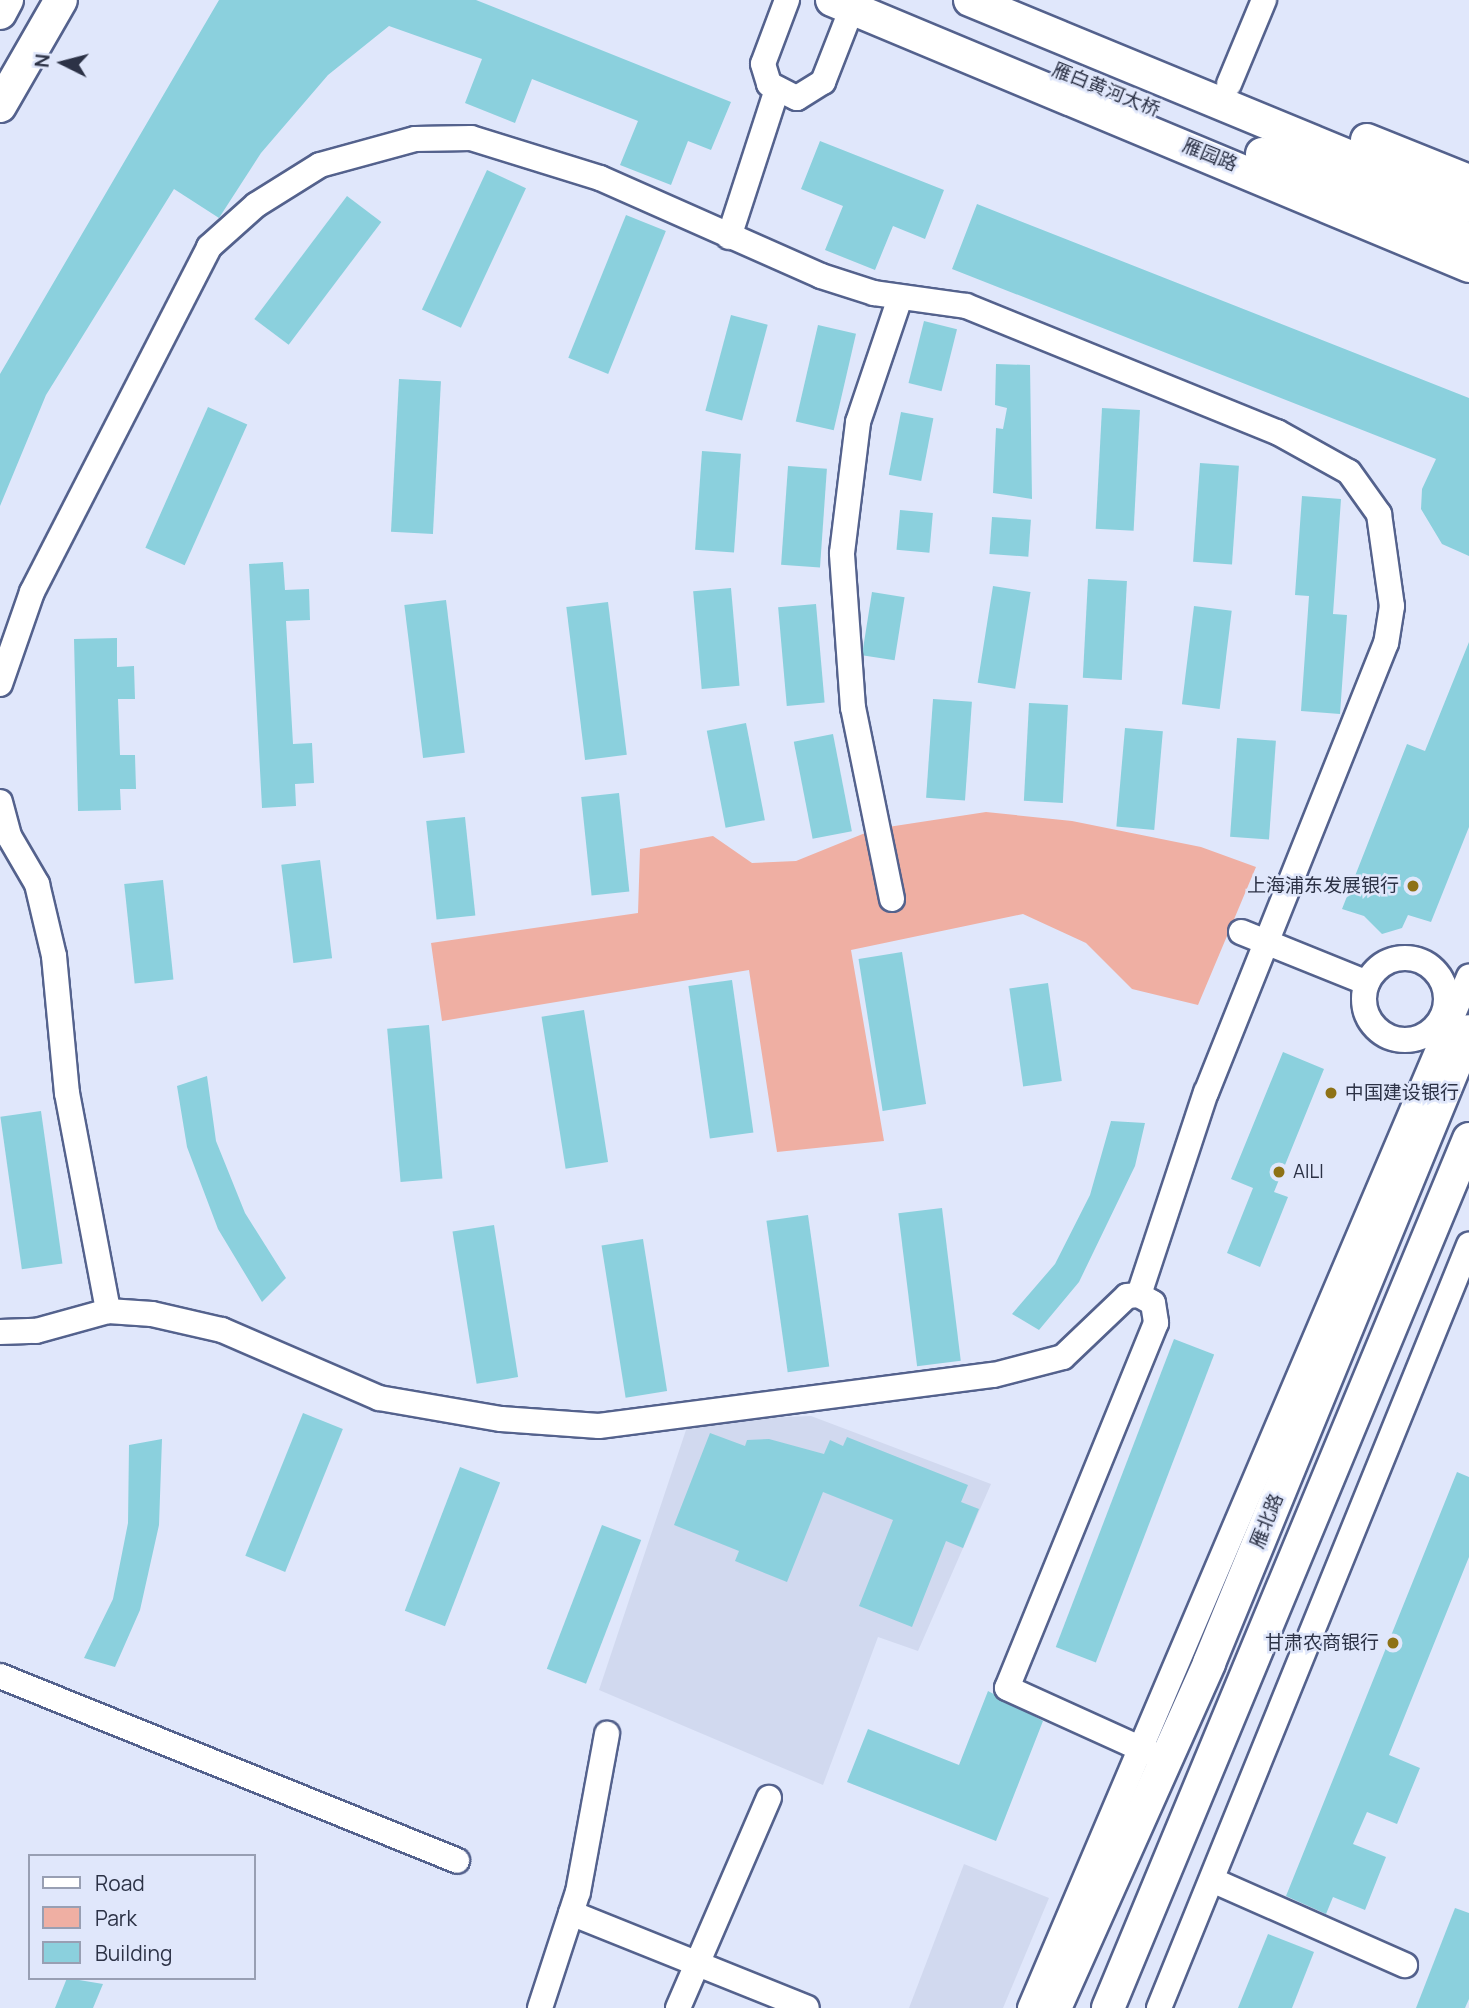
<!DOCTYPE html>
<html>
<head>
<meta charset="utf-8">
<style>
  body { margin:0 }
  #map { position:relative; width:1469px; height:2008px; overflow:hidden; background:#e0e7fb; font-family:Manrope,"Noto Sans SC",sans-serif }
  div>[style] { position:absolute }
  .built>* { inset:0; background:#d1d9ef }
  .green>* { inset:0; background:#efafa3 }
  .building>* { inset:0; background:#8bd0dd; transform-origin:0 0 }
  .roads { filter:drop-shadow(2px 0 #54628d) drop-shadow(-2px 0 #54628d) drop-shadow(0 2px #54628d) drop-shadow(0 -2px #54628d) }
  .minor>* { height:24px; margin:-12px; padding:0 12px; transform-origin:12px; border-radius:12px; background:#fff }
  .minor>.ring { margin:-12px; padding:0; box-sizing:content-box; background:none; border:24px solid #fff; border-radius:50% }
  .major>* { height:32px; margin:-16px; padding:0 16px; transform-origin:16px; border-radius:16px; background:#fff }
  .dots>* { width:19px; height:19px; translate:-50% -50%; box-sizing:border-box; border:4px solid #e0e7fb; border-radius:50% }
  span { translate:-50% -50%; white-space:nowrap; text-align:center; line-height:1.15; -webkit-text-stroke:5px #e0e7fb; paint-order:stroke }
  .street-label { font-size:19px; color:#2c3246 }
  .poi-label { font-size:19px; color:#2c3246 }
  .right { translate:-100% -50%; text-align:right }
  .left { translate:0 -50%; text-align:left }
  .legend { position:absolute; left:28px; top:1854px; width:228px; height:126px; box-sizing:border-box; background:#e0e7fb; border:2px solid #989fb3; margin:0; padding:9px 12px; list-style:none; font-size:21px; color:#2c3246 }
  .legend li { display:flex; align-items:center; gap:14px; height:35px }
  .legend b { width:35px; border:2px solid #989fb3 }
  .north { position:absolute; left:28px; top:28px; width:70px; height:70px; -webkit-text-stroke:5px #e0e7fb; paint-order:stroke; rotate:276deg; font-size:19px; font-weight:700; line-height:28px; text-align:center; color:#2c3246 }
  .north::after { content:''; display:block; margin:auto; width:24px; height:32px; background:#2c3246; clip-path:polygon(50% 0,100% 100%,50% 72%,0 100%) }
</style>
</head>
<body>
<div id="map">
  <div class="built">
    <i style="clip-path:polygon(811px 1416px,991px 1484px,918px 1651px,878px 1637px,823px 1785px,599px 1690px,689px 1421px)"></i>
    <i style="clip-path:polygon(964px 1864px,1049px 1898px,1003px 2008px,909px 2008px)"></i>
  </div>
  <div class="green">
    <i style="clip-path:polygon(986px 812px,1072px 821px,1201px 847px,1256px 867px,1198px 1005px,1132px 989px,1086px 943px,1023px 914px,851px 950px,884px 1141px,777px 1152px,749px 970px,442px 1021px,431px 943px,638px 913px,640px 849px,713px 836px,752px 863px,796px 861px,875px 829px)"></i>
  </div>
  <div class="building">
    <i style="clip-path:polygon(219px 0,476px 0,731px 102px,711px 150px,688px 141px,671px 185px,620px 165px,638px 121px,532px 79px,515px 123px,465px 103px,482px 59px,389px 26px,328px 75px,261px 153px,219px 218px,174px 189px,46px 395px,0 506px,0 374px)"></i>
    <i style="clip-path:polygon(820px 141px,944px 190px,925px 239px,893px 226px,875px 270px,825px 250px,843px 206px,801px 189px)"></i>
    <i style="left:487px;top:170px;width:43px;height:154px;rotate:25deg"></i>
    <i style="left:347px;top:196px;width:43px;height:154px;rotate:37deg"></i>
    <i style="clip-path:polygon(977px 204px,1469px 398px,1469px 556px,1442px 544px,1421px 509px,1422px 489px,1436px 459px,952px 269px)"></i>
    <i style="left:626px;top:215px;width:43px;height:154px;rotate:22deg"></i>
    <i style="left:731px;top:315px;width:38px;height:99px;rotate:15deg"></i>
    <i style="left:924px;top:321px;width:34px;height:64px;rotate:14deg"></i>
    <i style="left:818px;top:325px;width:39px;height:99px;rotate:13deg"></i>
    <i style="clip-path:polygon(996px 364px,1030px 365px,1032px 499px,993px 493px,996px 428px,1003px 429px,1007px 408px,995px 405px)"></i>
    <i style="left:399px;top:379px;width:42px;height:153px;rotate:3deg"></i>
    <i style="left:208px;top:407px;width:43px;height:154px;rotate:24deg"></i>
    <i style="left:1102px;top:408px;width:38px;height:121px;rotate:3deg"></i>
    <i style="left:901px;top:412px;width:33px;height:64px;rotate:11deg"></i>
    <i style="left:702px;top:451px;width:39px;height:99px;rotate:4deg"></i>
    <i style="left:1200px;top:463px;width:39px;height:99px;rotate:4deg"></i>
    <i style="left:788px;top:466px;width:39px;height:99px;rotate:4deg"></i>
    <i style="clip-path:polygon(1302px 496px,1341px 499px,1333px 614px,1347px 615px,1340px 714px,1301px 711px,1309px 596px,1295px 595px)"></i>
    <i style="left:900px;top:510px;width:33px;height:40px;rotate:5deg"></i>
    <i style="left:992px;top:517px;width:39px;height:37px;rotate:4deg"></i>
    <i style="clip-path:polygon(283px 562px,285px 590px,309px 589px,310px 620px,286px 621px,293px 744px,312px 743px,314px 783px,295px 784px,296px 806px,262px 808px,249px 564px)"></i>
    <i style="left:1088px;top:579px;width:39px;height:99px;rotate:3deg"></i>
    <i style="left:993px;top:586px;width:38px;height:98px;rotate:9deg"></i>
    <i style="left:731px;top:588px;width:98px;height:38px;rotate:85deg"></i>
    <i style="left:872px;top:592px;width:33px;height:64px;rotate:9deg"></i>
    <i style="left:446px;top:600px;width:154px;height:42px;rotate:83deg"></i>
    <i style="left:608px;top:602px;width:154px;height:42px;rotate:83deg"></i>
    <i style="left:816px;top:604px;width:99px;height:38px;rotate:85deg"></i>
    <i style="left:1194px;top:606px;width:38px;height:99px;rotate:7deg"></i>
    <i style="clip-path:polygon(117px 638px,117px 667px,134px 666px,135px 699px,118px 699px,120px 755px,135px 755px,136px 789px,120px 789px,121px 810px,78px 811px,74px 639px)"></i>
    <i style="clip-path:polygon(1469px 642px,1469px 827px,1431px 922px,1408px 915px,1402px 928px,1382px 934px,1364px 916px,1342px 909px,1407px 744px,1425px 751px)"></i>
    <i style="left:933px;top:699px;width:39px;height:99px;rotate:4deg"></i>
    <i style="left:1029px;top:703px;width:39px;height:98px;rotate:3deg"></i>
    <i style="left:746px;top:723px;width:99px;height:40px;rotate:79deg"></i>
    <i style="left:1125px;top:728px;width:38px;height:99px;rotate:5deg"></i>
    <i style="left:833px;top:734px;width:99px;height:40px;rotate:79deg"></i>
    <i style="left:1237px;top:738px;width:39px;height:99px;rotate:4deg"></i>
    <i style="left:619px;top:793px;width:99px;height:38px;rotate:84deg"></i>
    <i style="left:465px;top:817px;width:99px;height:39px;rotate:84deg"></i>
    <i style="left:320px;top:860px;width:99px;height:39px;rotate:83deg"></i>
    <i style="left:163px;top:880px;width:100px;height:39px;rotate:84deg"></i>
    <i style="left:902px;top:952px;width:154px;height:44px;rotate:81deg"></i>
    <i style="left:732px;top:980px;width:154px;height:44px;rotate:82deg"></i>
    <i style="left:1048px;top:983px;width:99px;height:39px;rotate:82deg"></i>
    <i style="left:584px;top:1010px;width:154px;height:43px;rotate:81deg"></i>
    <i style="left:429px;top:1025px;width:154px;height:42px;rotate:85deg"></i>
    <i style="clip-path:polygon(1283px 1052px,1324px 1069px,1274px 1192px,1288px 1197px,1260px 1267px,1227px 1253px,1253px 1188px,1231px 1179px)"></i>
    <i style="clip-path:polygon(207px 1076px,216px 1141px,245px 1213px,286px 1278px,262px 1302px,218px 1229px,187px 1147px,177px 1086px)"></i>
    <i style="left:41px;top:1111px;width:154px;height:41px;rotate:82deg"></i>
    <i style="clip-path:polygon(1111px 1121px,1145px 1123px,1135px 1166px,1079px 1282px,1039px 1330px,1012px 1314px,1055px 1264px,1090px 1195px)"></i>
    <i style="left:942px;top:1208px;width:154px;height:44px;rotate:83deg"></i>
    <i style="left:808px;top:1215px;width:153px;height:42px;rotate:82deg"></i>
    <i style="left:494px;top:1225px;width:154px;height:42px;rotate:81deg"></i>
    <i style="left:643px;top:1239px;width:154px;height:42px;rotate:81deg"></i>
    <i style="left:1174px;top:1339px;width:43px;height:330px;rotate:21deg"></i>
    <i style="left:303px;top:1413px;width:43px;height:154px;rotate:22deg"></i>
    <i style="clip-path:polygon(710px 1433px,745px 1446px,747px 1440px,769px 1439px,824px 1454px,830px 1440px,843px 1446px,847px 1437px,968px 1485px,961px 1502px,979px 1509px,963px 1548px,946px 1541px,912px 1627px,859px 1606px,893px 1520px,823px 1492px,787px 1582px,735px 1561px,739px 1551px,674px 1525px)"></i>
    <i style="clip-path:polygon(162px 1439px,159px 1525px,140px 1610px,115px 1667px,84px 1658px,113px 1599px,128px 1523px,129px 1445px)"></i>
    <i style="left:460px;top:1467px;width:43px;height:154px;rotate:21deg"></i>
    <i style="clip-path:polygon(1457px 1472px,1469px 1477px,1469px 1557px,1389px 1755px,1420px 1768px,1397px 1824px,1367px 1812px,1353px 1844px,1386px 1857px,1365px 1910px,1333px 1897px,1326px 1914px,1286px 1896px)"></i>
    <i style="left:602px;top:1525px;width:42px;height:154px;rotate:21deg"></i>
    <i style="clip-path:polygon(988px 1691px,1043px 1721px,996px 1841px,847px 1782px,868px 1729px,959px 1765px)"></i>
    <i style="clip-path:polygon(1455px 1908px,1469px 1913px,1469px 1999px,1465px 2008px,1416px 2008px)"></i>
    <i style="clip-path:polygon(1268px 1934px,1314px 1952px,1292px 2008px,1238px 2008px)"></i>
    <i style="clip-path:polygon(67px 1978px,103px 1984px,93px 2008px,55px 2008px)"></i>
  </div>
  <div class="roads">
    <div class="minor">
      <i style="left:787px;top:0;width:68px;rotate:110.6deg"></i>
      <i style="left:763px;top:64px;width:21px;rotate:73deg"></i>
      <i style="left:769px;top:84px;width:31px;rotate:27deg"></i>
      <i style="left:797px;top:98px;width:31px;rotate:-32deg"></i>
      <i style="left:823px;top:82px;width:79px;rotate:-68.6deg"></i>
      <i style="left:1229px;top:84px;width:91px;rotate:-67.4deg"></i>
      <i style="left:729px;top:237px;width:152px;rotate:-72deg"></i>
      <i style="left:0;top:684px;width:97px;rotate:-70.8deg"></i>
      <i style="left:32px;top:592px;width:388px;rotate:-62.8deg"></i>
      <i style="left:209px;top:247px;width:63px;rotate:-41.8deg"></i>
      <i style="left:256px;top:205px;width:75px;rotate:-32deg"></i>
      <i style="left:320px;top:165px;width:98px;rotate:-15.3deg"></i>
      <i style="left:415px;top:139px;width:56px;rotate:-1deg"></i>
      <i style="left:471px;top:138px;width:135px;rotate:17.2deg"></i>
      <i style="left:600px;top:178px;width:242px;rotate:23.9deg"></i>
      <i style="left:821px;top:276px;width:56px;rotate:17.8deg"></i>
      <i style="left:874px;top:293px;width:93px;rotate:8deg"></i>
      <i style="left:966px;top:306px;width:336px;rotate:22.1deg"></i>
      <i style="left:1277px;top:432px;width:82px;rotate:29.1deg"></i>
      <i style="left:1349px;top:472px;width:52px;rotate:54.5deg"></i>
      <i style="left:1379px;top:514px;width:93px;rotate:82deg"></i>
      <i style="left:1392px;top:606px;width:37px;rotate:99deg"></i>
      <i style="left:1386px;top:643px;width:484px;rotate:111.8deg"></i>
      <i style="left:1206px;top:1092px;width:214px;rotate:108.3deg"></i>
      <i style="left:0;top:802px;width:35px;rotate:75deg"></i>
      <i style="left:9px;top:836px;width:56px;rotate:59.7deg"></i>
      <i style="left:37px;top:884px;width:74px;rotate:76.7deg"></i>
      <i style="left:54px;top:956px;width:138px;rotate:84.6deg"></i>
      <i style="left:67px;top:1093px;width:222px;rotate:79.3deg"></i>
      <i style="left:892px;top:899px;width:195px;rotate:-101.5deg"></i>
      <i style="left:853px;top:708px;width:155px;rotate:-94.1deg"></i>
      <i style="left:842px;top:553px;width:132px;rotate:-83deg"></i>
      <i style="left:858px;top:422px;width:131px;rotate:-71.3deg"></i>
      <i style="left:1241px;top:932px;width:136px;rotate:22deg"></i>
      <i class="ring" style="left:1364px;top:958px;width:58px;height:58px"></i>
      <i style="left:0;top:1332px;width:36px;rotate:-2deg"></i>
      <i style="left:36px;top:1331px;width:75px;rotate:-15.5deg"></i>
      <i style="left:108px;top:1311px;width:44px;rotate:3.9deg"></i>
      <i style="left:152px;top:1314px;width:72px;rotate:12.9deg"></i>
      <i style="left:222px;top:1330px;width:171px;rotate:23.4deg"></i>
      <i style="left:379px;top:1398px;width:124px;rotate:9.8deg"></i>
      <i style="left:501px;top:1419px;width:98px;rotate:4.1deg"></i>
      <i style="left:599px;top:1426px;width:398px;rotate:-7.4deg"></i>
      <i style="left:994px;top:1375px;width:71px;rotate:-14.6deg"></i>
      <i style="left:1063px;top:1357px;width:88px;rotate:-43.6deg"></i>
      <i style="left:1127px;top:1296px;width:12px;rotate:-5deg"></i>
      <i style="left:1139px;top:1295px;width:16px;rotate:30deg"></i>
      <i style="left:1153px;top:1303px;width:20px;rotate:81deg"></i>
      <i style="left:1156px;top:1323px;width:394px;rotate:112.2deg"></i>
      <i style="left:1007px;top:1688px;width:175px;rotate:24.4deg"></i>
      <i style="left:0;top:1676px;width:493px;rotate:22deg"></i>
      <i style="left:1212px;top:1880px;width:211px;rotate:23.8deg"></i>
      <i style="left:571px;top:1913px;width:254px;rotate:21.9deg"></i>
      <i style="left:540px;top:2008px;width:122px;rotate:-71.9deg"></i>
      <i style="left:578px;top:1892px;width:161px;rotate:-79.6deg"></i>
      <i style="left:678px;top:2008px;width:229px;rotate:-66.6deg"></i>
      <i style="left:1030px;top:2008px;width:1121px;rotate:-66.94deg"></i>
      <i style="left:1159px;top:2008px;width:824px;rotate:-67.89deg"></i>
    </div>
    <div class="major">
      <i style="left:832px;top:0;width:690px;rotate:22.66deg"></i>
      <i style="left:970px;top:0;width:540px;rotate:22.43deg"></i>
      <i style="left:0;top:13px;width:15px;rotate:-62deg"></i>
      <i style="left:0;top:106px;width:122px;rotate:-60.1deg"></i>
      <i style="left:1367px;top:140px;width:110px;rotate:21.9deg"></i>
      <i style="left:1262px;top:154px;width:224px;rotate:22.3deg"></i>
      <i style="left:1055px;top:2008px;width:378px;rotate:-65.9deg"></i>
      <i style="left:1209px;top:1663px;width:683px;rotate:-67.64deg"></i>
      <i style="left:1108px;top:2008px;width:941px;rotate:-67.44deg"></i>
    </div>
  </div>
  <div class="dots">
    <i style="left:1413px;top:886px;background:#8e7216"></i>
    <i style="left:1331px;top:1093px;background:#8e7216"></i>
    <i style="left:1279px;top:1172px;background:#8e7216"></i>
    <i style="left:1393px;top:1643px;background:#8e7216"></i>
  </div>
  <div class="street-label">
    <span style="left:1106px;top:90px;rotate:22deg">雁白黄河大桥</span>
    <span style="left:1210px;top:155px;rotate:22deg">雁园路</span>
    <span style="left:1267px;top:1521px;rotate:-68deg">雁北路</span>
  </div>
  <div class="poi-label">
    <span class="right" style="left:1399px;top:886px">上海浦东发展银行</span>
    <span class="left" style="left:1345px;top:1093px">中国建设银行</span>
    <span class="left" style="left:1293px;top:1172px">AILI</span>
    <span class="right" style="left:1379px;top:1643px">甘肃农商银行</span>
  </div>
  <ul class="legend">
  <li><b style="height:9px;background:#fff"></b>Road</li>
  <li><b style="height:19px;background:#efafa3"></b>Park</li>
  <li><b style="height:19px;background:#8bd0dd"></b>Building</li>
  </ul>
  <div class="north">N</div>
</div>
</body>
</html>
